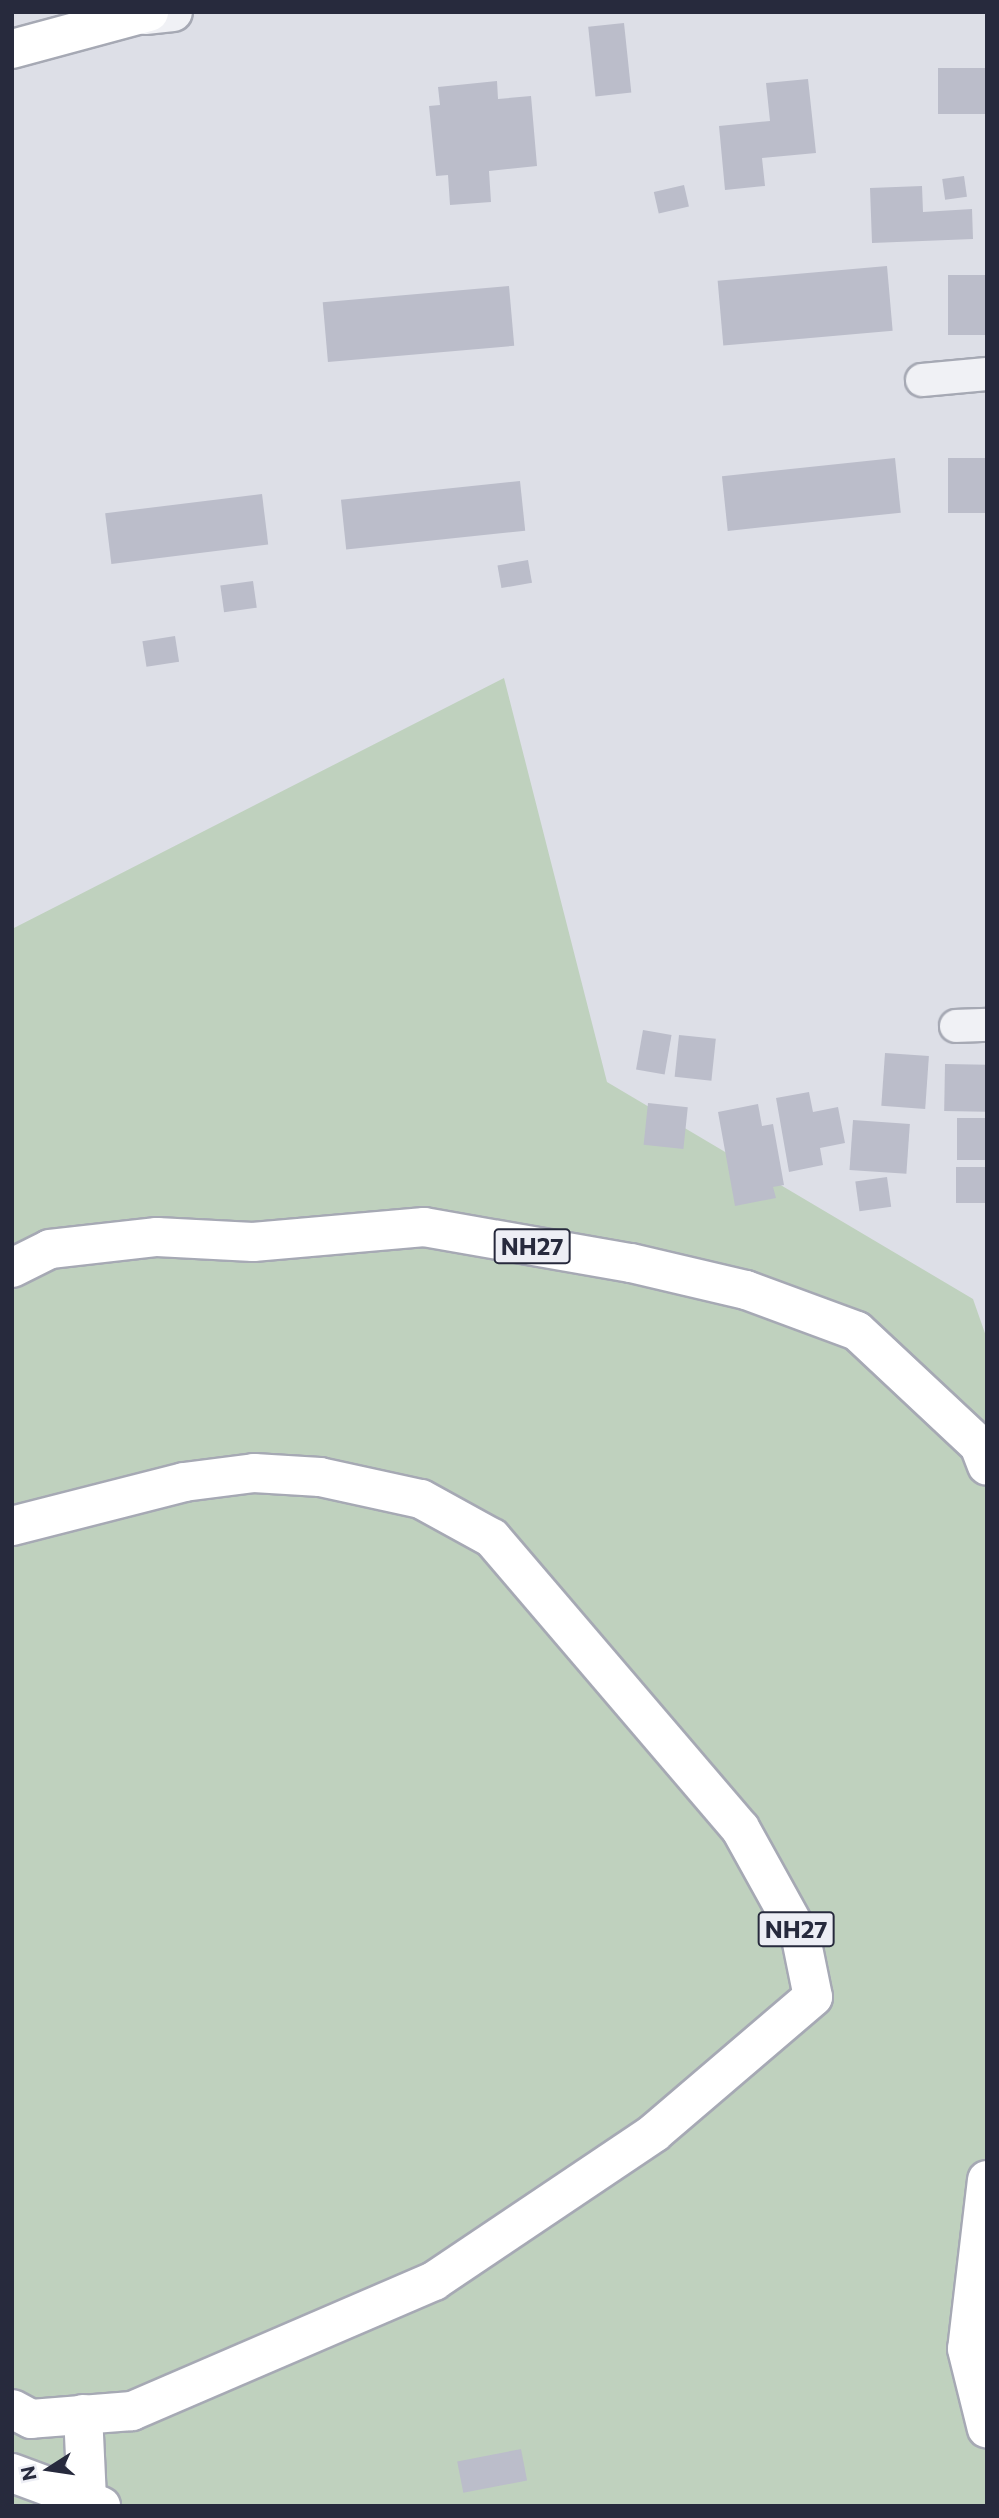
<!DOCTYPE html>
<html>
<head>
<meta charset="utf-8">
<style>
  body { margin:0 }
  #map { position:relative; width:999px; height:2518px; overflow:hidden; background:#dddfe7; font-family:Commissioner,sans-serif }
  div>[style] { position:absolute }
  .green>* { inset:0; background:#bfd1be }
  .building>* { inset:0; background:#bbbdca; transform-origin:0 0 }
  .roads { filter:drop-shadow(2px 0 #a6a9b4) drop-shadow(-2px 0 #a6a9b4) drop-shadow(0 2px #a6a9b4) drop-shadow(0 -2px #a6a9b4) }
  .minor>* { height:32px; margin:-16px; padding:0 16px; transform-origin:16px; border-radius:16px; background:#f0f1f5 }
  .tertiary>* { height:38px; margin:-19px; padding:0 19px; transform-origin:19px; border-radius:19px; background:#f0f1f5 }
  .trunk>* { height:38px; margin:-19px; padding:0 19px; transform-origin:19px; border-radius:19px; background:#fff }
  span { translate:-50% -50%; white-space:nowrap; text-align:center; line-height:1.15; -webkit-text-stroke:5px #edeef5; paint-order:stroke }
  .shield-label span { padding:2px 5px; background:#edeef5; border:2px solid; border-radius:5px; -webkit-text-stroke-width:0 }
  .shield-label { font-size:24px; color:#272a3d; font-weight:700 }
  .frame { position:absolute; inset:0; border:14px solid #272a3d; pointer-events:none }
  .north { position:absolute; left:14px; top:2434px; width:70px; height:70px; -webkit-text-stroke:5px #edeef5; paint-order:stroke; rotate:258deg; font-size:19px; font-weight:700; line-height:28px; text-align:center; color:#272a3d }
  .north::after { content:''; display:block; margin:auto; width:24px; height:32px; background:#272a3d; clip-path:polygon(50% 0,100% 100%,50% 72%,0 100%) }
</style>
</head>
<body>
<div id="map">
  <div class="green">
    <i style="clip-path:polygon(504px 678px,607px 1082px,973px 1299px,987px 1339px,987px 2506px,12px 2506px,12px 929px)"></i>
  </div>
  <div class="building">
    <i style="left:624px;top:23px;width:70px;height:36px;rotate:84deg"></i>
    <i style="left:987px;top:68px;width:46px;height:49px;rotate:90deg"></i>
    <i style="clip-path:polygon(808px 79px,816px 153px,762px 158px,765px 186px,725px 190px,719px 126px,770px 121px,766px 83px)"></i>
    <i style="clip-path:polygon(497px 81px,498px 99px,531px 96px,537px 166px,489px 171px,491px 202px,450px 205px,448px 175px,436px 176px,429px 106px,440px 105px,438px 87px)"></i>
    <i style="left:964px;top:176px;width:21px;height:22px;rotate:82deg"></i>
    <i style="left:684px;top:185px;width:22px;height:31px;rotate:77deg"></i>
    <i style="clip-path:polygon(922px 186px,923px 212px,972px 209px,973px 239px,872px 243px,870px 188px)"></i>
    <i style="left:887px;top:266px;width:65px;height:170px;rotate:85deg"></i>
    <i style="left:987px;top:275px;width:60px;height:39px;rotate:90deg"></i>
    <i style="left:509px;top:286px;width:60px;height:187px;rotate:85deg"></i>
    <i style="left:895px;top:458px;width:55px;height:174px;rotate:84deg"></i>
    <i style="left:987px;top:458px;width:55px;height:39px;rotate:90deg"></i>
    <i style="left:520px;top:481px;width:50px;height:180px;rotate:84deg"></i>
    <i style="left:262px;top:494px;width:51px;height:158px;rotate:83deg"></i>
    <i style="left:528px;top:560px;width:23px;height:31px;rotate:80deg"></i>
    <i style="left:253px;top:581px;width:27px;height:33px;rotate:82deg"></i>
    <i style="left:175px;top:636px;width:26px;height:33px;rotate:81deg"></i>
    <i style="left:643px;top:1030px;width:29px;height:40px;rotate:10deg"></i>
    <i style="left:679px;top:1035px;width:37px;height:42px;rotate:6deg"></i>
    <i style="left:885px;top:1053px;width:44px;height:53px;rotate:4deg"></i>
    <i style="left:945px;top:1064px;width:42px;height:47px;rotate:1deg"></i>
    <i style="clip-path:polygon(809px 1092px,813px 1112px,838px 1107px,845px 1143px,820px 1148px,823px 1165px,789px 1172px,776px 1098px)"></i>
    <i style="left:648px;top:1103px;width:40px;height:42px;rotate:6deg"></i>
    <i style="clip-path:polygon(758px 1104px,762px 1126px,773px 1124px,784px 1185px,773px 1187px,776px 1198px,735px 1206px,718px 1112px)"></i>
    <i style="left:987px;top:1118px;width:42px;height:30px;rotate:90deg"></i>
    <i style="left:853px;top:1120px;width:57px;height:50px;rotate:4deg"></i>
    <i style="left:956px;top:1167px;width:31px;height:36px"></i>
    <i style="left:887px;top:1177px;width:30px;height:32px;rotate:82deg"></i>
    <i style="left:521px;top:2449px;width:32px;height:65px;rotate:79deg"></i>
  </div>
  <div class="roads">
    <div class="minor">
      <i style="left:922px;top:380px;width:65px;rotate:-5.3deg"></i>
      <i style="left:956px;top:1026px;width:31px;rotate:-2deg"></i>
    </div>
    <div class="tertiary">
      <i style="left:145px;top:15px;width:28px;rotate:-6deg"></i>
    </div>
    <div class="trunk">
      <i style="left:12px;top:49px;width:142px;rotate:-15.1deg"></i>
      <i style="left:12px;top:1268px;width:42px;rotate:-26.6deg"></i>
      <i style="left:50px;top:1249px;width:108px;rotate:-6.4deg"></i>
      <i style="left:157px;top:1237px;width:96px;rotate:3deg"></i>
      <i style="left:253px;top:1242px;width:172px;rotate:-5deg"></i>
      <i style="left:424px;top:1227px;width:210px;rotate:9.9deg"></i>
      <i style="left:631px;top:1263px;width:118px;rotate:13.2deg"></i>
      <i style="left:746px;top:1290px;width:118px;rotate:20.3deg"></i>
      <i style="left:857px;top:1331px;width:167px;rotate:43.1deg"></i>
      <i style="left:979px;top:1445px;width:22px;rotate:69deg"></i>
      <i style="left:12px;top:1526px;width:178px;rotate:-14.3deg"></i>
      <i style="left:184px;top:1482px;width:71px;rotate:-7.3deg"></i>
      <i style="left:254px;top:1473px;width:66px;rotate:3.5deg"></i>
      <i style="left:320px;top:1477px;width:103px;rotate:12.3deg"></i>
      <i style="left:421px;top:1499px;width:81px;rotate:28.8deg"></i>
      <i style="left:492px;top:1538px;width:382px;rotate:49.5deg"></i>
      <i style="left:740px;top:1828px;width:126px;rotate:61deg"></i>
      <i style="left:801px;top:1938px;width:60px;rotate:78.5deg"></i>
      <i style="left:813px;top:1997px;width:209px;rotate:139.5deg"></i>
      <i style="left:654px;top:2133px;width:265px;rotate:146.1deg"></i>
      <i style="left:434px;top:2281px;width:329px;rotate:156.7deg"></i>
      <i style="left:132px;top:2411px;width:101px;rotate:175.5deg"></i>
      <i style="left:31px;top:2419px;width:21px;rotate:-152deg"></i>
      <i style="left:987px;top:2180px;width:170px;rotate:96.7deg"></i>
      <i style="left:967px;top:2349px;width:82px;rotate:76deg"></i>
      <i style="left:83px;top:2414px;width:86px;rotate:87.3deg"></i>
      <i style="left:12px;top:2473px;width:95px;rotate:20.3deg"></i>
    </div>
  </div>
  <div class="shield-label">
    <span style="left:532px;top:1246px">NH27</span>
    <span style="left:796px;top:1929px">NH27</span>
  </div>
  <div class="frame"></div>
  <div class="north">N</div>
</div>
</body>
</html>
